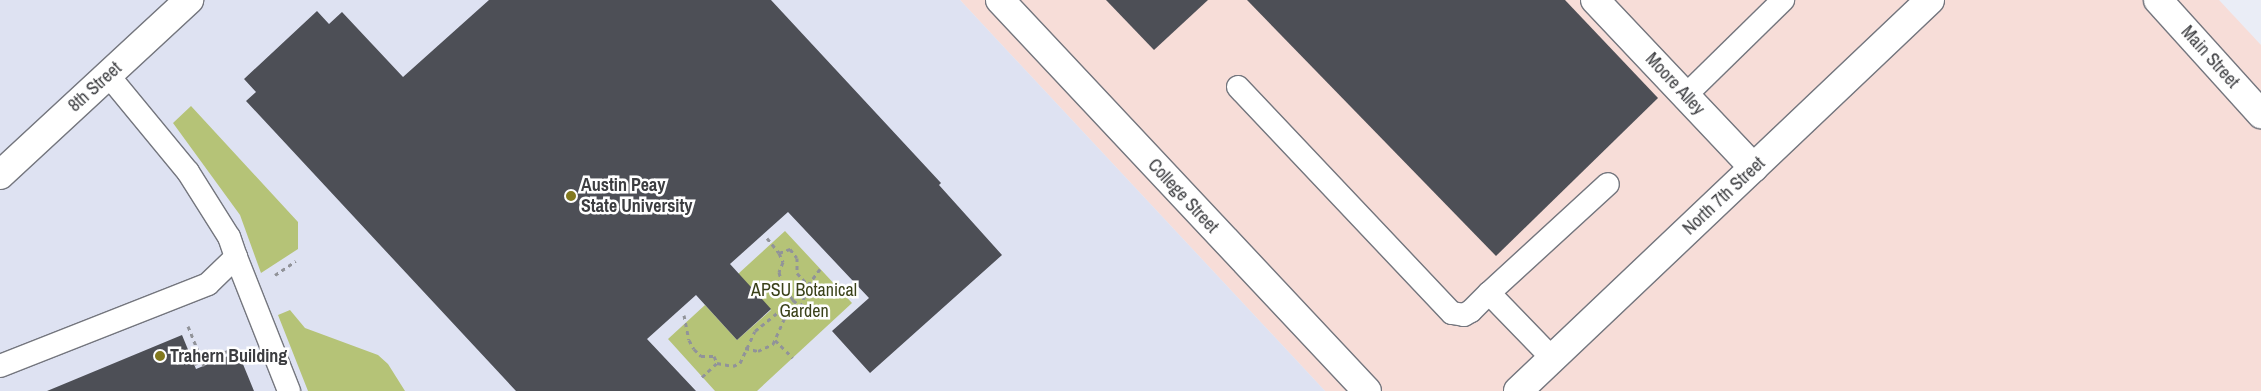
<!DOCTYPE html>
<html>
<head>
<meta charset="utf-8">
<style>
  body { margin:0 }
  #map { position:relative; width:2261px; height:391px; overflow:hidden; background:#eaedf6; font-family:"Archivo Narrow",sans-serif }
  div>[style] { position:absolute }
  .commercial>* { inset:0; background:#f7ddd8 }
  .built>* { inset:0; background:#dee2f2 }
  .green>* { inset:0; background:#b5c377 }
  .building>* { inset:0; background:#4d4f56 }
  .path>* { height:3px; margin-top:-1.5px; transform-origin:0; background:repeating-linear-gradient(90deg,#919399 0 4px,transparent 0 8px) }
  .roads { filter:drop-shadow(1px 0 #74767e) drop-shadow(-1px 0 #74767e) drop-shadow(0 1px #74767e) drop-shadow(0 -1px #74767e) }
  .service>* { height:22px; margin:-11px; padding:0 11px; transform-origin:11px; border-radius:11px; background:#fff }
  .minor>* { height:28px; margin:-14px; padding:0 14px; transform-origin:14px; border-radius:14px; background:#fff }
  .tertiary>* { height:28px; margin:-14px; padding:0 14px; transform-origin:14px; border-radius:14px; background:#fff }
  .primary>* { height:28px; margin:-14px; padding:0 14px; transform-origin:14px; border-radius:14px; background:#fff }
  .dots>* { width:14px; height:14px; translate:-50% -50%; box-sizing:border-box; border:2px solid #fff; border-radius:50% }
  span { translate:-50% -50%; white-space:nowrap; text-align:center; line-height:1.15; -webkit-text-stroke:5px #fff; paint-order:stroke }
  .street-label { font-size:18px; color:#3c3d40 }
  .poi-label { font-size:18px; color:#3c3d40; font-weight:700 }
  .left { translate:0 -50%; text-align:left }
  .park-label { font-size:18px; color:#3a4119 }
</style>
</head>
<body>
<div id="map">
  <div class="commercial">
    <i style="clip-path:polygon(960px 0,2219px 0,2261px 45px,2261px 391px,1325px 391px)"></i>
  </div>
  <div class="built">
    <i style="clip-path:polygon(0 0,960px 0,1325px 391px,0 391px)"></i>
  </div>
  <div class="green">
    <i style="clip-path:polygon(191px 106px,298px 222px,298px 249px,261px 273px,240px 215px,173px 123px)"></i>
    <i style="clip-path:polygon(785px 231px,852px 303px,757px 391px,715px 391px,668px 339px,705px 305px,737px 340px,771px 310px,738px 274px)"></i>
    <i style="clip-path:polygon(290px 310px,305px 328px,378px 355px,388px 364px,405px 391px,308px 391px,278px 315px)"></i>
  </div>
  <div class="building">
    <i style="clip-path:polygon(489px 0,771px 0,941px 183px,939px 185px,1002px 255px,870px 373px,832px 331px,869px 298px,788px 212px,730px 264px,771px 309px,737px 340px,696px 295px,647px 339px,696px 391px,516px 391px,246px 101px,256px 92px,244px 79px,317px 11px,329px 24px,342px 12px,403px 77px)"></i>
    <i style="clip-path:polygon(1106px 0,1208px 0,1154px 50px)"></i>
    <i style="clip-path:polygon(1247px 0,1565px 0,1658px 98px,1496px 256px)"></i>
    <i style="clip-path:polygon(182px 335px,196px 369px,238px 352px,254px 391px,47px 391px)"></i>
  </div>
  <div class="path">
    <i style="left:767px;top:238px;width:19px;rotate:51deg"></i>
    <i style="left:779px;top:253px;width:10px;rotate:66deg"></i>
    <i style="left:783px;top:262px;width:11px;rotate:112deg"></i>
    <i style="left:779px;top:272px;width:11px;rotate:75deg"></i>
    <i style="left:782px;top:283px;width:20px;rotate:57deg"></i>
    <i style="left:779px;top:253px;width:12px;rotate:-20deg"></i>
    <i style="left:790px;top:249px;width:11px;rotate:52deg"></i>
    <i style="left:797px;top:258px;width:15px;rotate:90deg"></i>
    <i style="left:797px;top:273px;width:16px;rotate:47deg"></i>
    <i style="left:275px;top:275px;width:25px;rotate:-34deg"></i>
    <i style="left:684px;top:315px;width:25px;rotate:79deg"></i>
    <i style="left:689px;top:340px;width:10px;rotate:61deg"></i>
    <i style="left:694px;top:349px;width:10px;rotate:45deg"></i>
    <i style="left:701px;top:356px;width:13px"></i>
    <i style="left:714px;top:356px;width:8px;rotate:67deg"></i>
    <i style="left:188px;top:326px;width:43px;rotate:68.2deg"></i>
    <i style="left:775px;top:340px;width:25px;rotate:45deg"></i>
    <i style="left:745px;top:348px;width:13px;rotate:13deg"></i>
    <i style="left:758px;top:351px;width:17px;rotate:-25deg"></i>
    <i style="left:773px;top:344px;width:27px;rotate:-66deg"></i>
    <i style="left:784px;top:319px;width:21px;rotate:-35deg"></i>
    <i style="left:801px;top:307px;width:23px;rotate:-72deg"></i>
    <i style="left:808px;top:285px;width:20px;rotate:-53deg"></i>
    <i style="left:194px;top:364px;width:47px;rotate:-21.1deg"></i>
    <i style="left:702px;top:377px;width:21px;rotate:-43deg"></i>
    <i style="left:717px;top:363px;width:16px;rotate:11deg"></i>
    <i style="left:733px;top:366px;width:8px;rotate:-23deg"></i>
    <i style="left:740px;top:363px;width:35px;rotate:-65deg"></i>
    <i style="left:755px;top:331px;width:49px;rotate:-39.2deg"></i>
    <i style="left:793px;top:300px;width:11px;rotate:41deg"></i>
  </div>
  <div class="roads">
    <div class="service">
      <i style="left:1238px;top:87px;width:311px;rotate:46.6deg"></i>
      <i style="left:1452px;top:313px;width:12px;rotate:9deg"></i>
      <i style="left:1464px;top:315px;width:8px;rotate:-30deg"></i>
      <i style="left:1471px;top:311px;width:25px;rotate:-45deg"></i>
      <i style="left:1489px;top:293px;width:91px;rotate:45.9deg"></i>
      <i style="left:1686px;top:95px;width:136px;rotate:-44.4deg"></i>
      <i style="left:236px;top:257px;width:144px;rotate:68.4deg"></i>
      <i style="left:1489px;top:293px;width:161px;rotate:-42.5deg"></i>
      <i style="left:0;top:366px;width:224px;rotate:-21.5deg"></i>
      <i style="left:208px;top:284px;width:39px;rotate:-44deg"></i>
      <i style="left:236px;top:257px;width:21px;rotate:-109deg"></i>
      <i style="left:229px;top:237px;width:77px;rotate:-122.2deg"></i>
      <i style="left:188px;top:172px;width:126px;rotate:-129.5deg"></i>
    </div>
    <div class="minor">
      <i style="left:1595px;top:0;width:231px;rotate:46.6deg"></i>
      <i style="left:1518px;top:391px;width:568px;rotate:-43.5deg"></i>
    </div>
    <div class="tertiary">
      <i style="left:2158px;top:0;width:154px;rotate:47.9deg"></i>
    </div>
    <div class="primary">
      <i style="left:1000px;top:0;width:536px;rotate:46.81deg"></i>
      <i style="left:0;top:175px;width:258px;rotate:-42.8deg"></i>
    </div>
  </div>
  <div class="dots">
    <i style="left:571px;top:196px;background:#82791f"></i>
    <i style="left:160px;top:356px;background:#82791f"></i>
  </div>
  <div class="street-label">
    <span style="left:2210px;top:57px;rotate:48deg">Main Street</span>
    <span style="left:1675px;top:84px;rotate:47deg">Moore Alley</span>
    <span style="left:95px;top:87px;rotate:-42deg">8th Street</span>
    <span style="left:1183px;top:196px;rotate:47deg">College Street</span>
    <span style="left:1724px;top:196px;rotate:-43deg">North 7th Street</span>
  </div>
  <div class="poi-label">
    <span class="left" style="left:581px;top:196px">Austin Peay<br>State University</span>
    <span class="left" style="left:170px;top:356px">Trahern Building</span>
  </div>
  <div class="park-label">
    <span style="left:804px;top:301px">APSU Botanical<br>Garden</span>
  </div>
</div>
</body>
</html>
